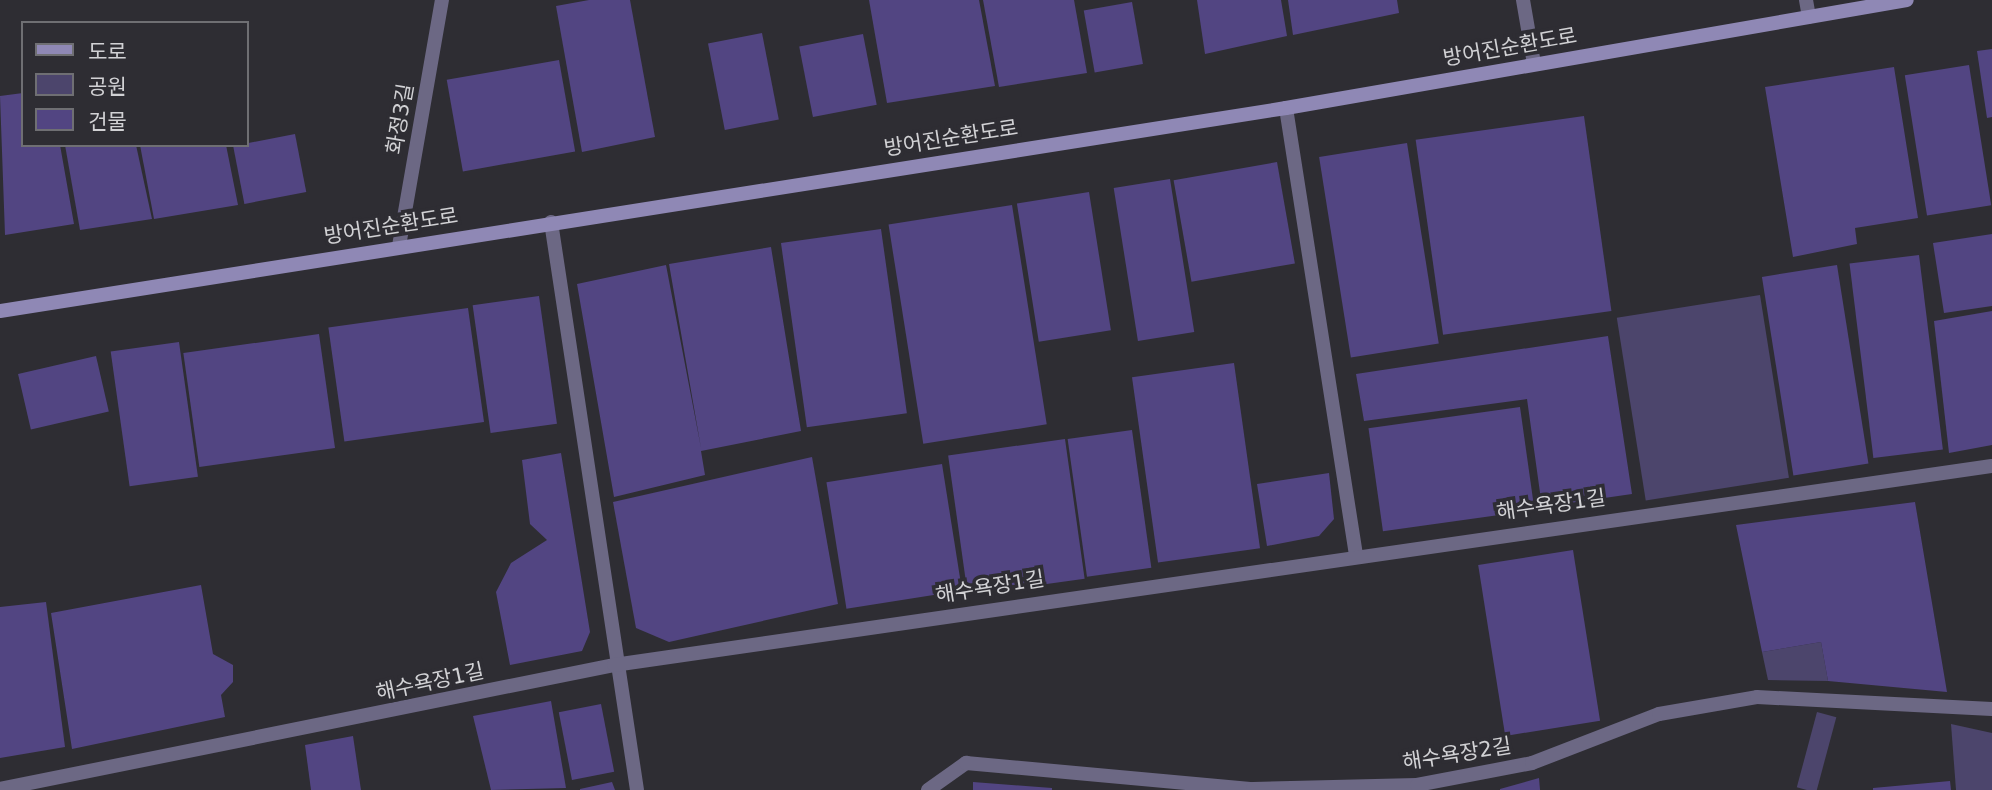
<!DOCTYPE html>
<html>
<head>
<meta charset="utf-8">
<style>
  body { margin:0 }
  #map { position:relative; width:1992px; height:790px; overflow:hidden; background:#2e2d33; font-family:"DejaVu Sans","Noto Sans KR",sans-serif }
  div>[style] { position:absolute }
  .green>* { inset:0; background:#4c456c; transform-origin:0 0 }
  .building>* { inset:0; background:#524582; transform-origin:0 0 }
  .minor>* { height:14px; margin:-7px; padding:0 7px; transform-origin:7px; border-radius:7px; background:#6c6884 }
  .secondary>* { height:14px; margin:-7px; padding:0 7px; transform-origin:7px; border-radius:7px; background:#8f88b5 }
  span { translate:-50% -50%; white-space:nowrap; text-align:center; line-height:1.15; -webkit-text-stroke:7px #2e2d33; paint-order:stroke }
  .street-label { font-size:21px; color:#d1d1d4 }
  .legend { position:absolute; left:21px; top:21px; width:228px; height:126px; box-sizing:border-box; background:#2e2d33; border:2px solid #6f6f73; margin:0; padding:9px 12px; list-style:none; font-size:21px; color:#d1d1d4 }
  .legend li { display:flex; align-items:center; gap:14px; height:35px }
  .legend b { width:35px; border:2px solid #6f6f73 }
</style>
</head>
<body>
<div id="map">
  <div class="green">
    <i style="left:1760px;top:295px;width:185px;height:145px;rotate:81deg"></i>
    <i style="clip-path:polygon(1821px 642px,1828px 681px,1768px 680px,1762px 652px)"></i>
    <i style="left:1817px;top:712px;width:20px;height:78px;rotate:15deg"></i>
    <i style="clip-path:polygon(1951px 724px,1992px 733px,1992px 790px,1956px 790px)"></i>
  </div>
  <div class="building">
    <i style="clip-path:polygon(589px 0,630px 0,655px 137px,582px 152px,556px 6px)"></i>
    <i style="clip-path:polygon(869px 0,979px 0,995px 86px,887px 103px)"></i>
    <i style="clip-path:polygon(983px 0,1074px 0,1087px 73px,999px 87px)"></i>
    <i style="clip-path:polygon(1197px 0,1281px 0,1287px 36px,1205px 54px)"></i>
    <i style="clip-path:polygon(1288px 0,1397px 0,1399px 13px,1293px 35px)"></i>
    <i style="left:1132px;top:2px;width:63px;height:49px;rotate:80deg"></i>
    <i style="left:762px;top:33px;width:88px;height:55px;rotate:79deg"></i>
    <i style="left:863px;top:34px;width:72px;height:65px;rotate:79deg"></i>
    <i style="clip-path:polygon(1992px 49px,1992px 117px,1987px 118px,1977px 51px)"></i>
    <i style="left:559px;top:60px;width:93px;height:114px;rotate:80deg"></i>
    <i style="left:1969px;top:65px;width:142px;height:65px;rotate:81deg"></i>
    <i style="clip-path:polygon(1894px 67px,1918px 218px,1855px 228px,1857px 244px,1793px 257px,1765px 87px)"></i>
    <i style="clip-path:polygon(23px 93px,23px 145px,60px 145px,74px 224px,5px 235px,0 96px)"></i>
    <i style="left:1584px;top:116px;width:197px;height:170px;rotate:82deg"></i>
    <i style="left:295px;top:134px;width:59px;height:63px;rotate:79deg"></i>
    <i style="left:1407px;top:143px;width:203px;height:89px;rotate:81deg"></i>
    <i style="clip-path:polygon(65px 145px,136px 145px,152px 219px,80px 230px)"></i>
    <i style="clip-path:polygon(140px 145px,226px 145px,238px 205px,154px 219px)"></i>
    <i style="left:1277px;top:162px;width:103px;height:105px;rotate:80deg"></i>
    <i style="left:1170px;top:179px;width:155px;height:57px;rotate:81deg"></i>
    <i style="left:1089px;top:192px;width:140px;height:73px;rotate:81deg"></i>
    <i style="left:1012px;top:205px;width:222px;height:125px;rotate:81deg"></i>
    <i style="left:881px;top:229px;width:186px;height:101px;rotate:82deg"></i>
    <i style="clip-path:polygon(1992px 234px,1992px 306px,1944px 313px,1933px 243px)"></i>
    <i style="clip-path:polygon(771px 247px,801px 431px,701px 451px,705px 475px,614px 497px,577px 284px,666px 265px,701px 448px,669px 264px)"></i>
    <i style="left:1919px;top:255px;width:196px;height:70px;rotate:83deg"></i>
    <i style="left:1837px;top:265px;width:201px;height:76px;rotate:81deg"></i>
    <i style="left:539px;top:296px;width:129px;height:67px;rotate:82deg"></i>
    <i style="left:468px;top:308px;width:115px;height:141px;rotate:82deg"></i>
    <i style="clip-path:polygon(1992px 311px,1992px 445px,1949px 453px,1934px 321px)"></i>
    <i style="left:319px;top:334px;width:115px;height:137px;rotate:82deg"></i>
    <i style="clip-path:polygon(1608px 336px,1632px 494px,1542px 507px,1527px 399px,1364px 421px,1356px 374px)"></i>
    <i style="left:179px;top:342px;width:136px;height:69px;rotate:82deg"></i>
    <i style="left:96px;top:356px;width:57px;height:80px;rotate:77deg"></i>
    <i style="left:1234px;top:363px;width:187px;height:103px;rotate:82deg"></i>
    <i style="left:1520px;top:407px;width:104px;height:153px;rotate:82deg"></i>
    <i style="left:1132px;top:430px;width:139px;height:65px;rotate:82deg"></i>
    <i style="left:1065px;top:439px;width:141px;height:118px;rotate:82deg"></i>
    <i style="clip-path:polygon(561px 453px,590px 632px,582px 651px,510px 665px,496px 592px,511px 563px,547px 540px,530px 524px,522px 460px)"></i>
    <i style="clip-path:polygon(812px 457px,838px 604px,669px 642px,636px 628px,613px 502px)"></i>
    <i style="left:942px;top:464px;width:128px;height:117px;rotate:81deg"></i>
    <i style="clip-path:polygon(1329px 473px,1334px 519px,1319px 536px,1267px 546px,1257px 484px)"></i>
    <i style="clip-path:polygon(1915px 502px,1947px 692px,1828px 681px,1821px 642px,1762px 652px,1736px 525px)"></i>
    <i style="left:1573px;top:550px;width:173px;height:96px;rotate:81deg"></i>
    <i style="clip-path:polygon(201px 585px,213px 654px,233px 665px,233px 682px,221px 695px,225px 717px,72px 749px,51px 613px)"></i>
    <i style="clip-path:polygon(46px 602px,65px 747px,0 758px,0 607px)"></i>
    <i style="clip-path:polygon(551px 701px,566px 788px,491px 790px,473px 716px)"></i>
    <i style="left:601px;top:704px;width:69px;height:43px;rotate:79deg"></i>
    <i style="clip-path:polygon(353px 736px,361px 790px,311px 790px,305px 745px)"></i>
    <i style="clip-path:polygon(1539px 778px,1540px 790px,1500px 790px,1500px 789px)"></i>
    <i style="clip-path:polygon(1950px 781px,1951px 790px,1873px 790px,1873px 788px)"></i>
    <i style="clip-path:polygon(612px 782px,615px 790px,580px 790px,580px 789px)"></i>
    <i style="clip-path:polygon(973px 782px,1052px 788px,1052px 790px,973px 790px)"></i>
  </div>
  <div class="minor">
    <i style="left:1523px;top:0;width:65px;rotate:80.2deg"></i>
    <i style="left:1806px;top:0;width:17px;rotate:80deg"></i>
    <i style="left:1286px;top:108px;width:450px;rotate:81.1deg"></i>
    <i style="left:551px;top:222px;width:574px;rotate:81.39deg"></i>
    <i style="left:399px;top:246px;width:250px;rotate:-80.1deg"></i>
    <i style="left:0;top:789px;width:626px;rotate:-11.42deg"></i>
    <i style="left:614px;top:665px;width:1392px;rotate:-8.22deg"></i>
    <i style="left:928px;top:790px;width:47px;rotate:-35.4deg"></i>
    <i style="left:966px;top:763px;width:288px;rotate:5.2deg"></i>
    <i style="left:1253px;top:789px;width:164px;rotate:-1.4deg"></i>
    <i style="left:1417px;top:785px;width:117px;rotate:-10.8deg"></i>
    <i style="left:1532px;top:763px;width:136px;rotate:-21.1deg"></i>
    <i style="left:1659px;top:714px;width:99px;rotate:-9.8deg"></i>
    <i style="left:1757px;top:697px;width:235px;rotate:2.9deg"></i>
  </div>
  <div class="secondary">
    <i style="left:0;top:311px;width:1302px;rotate:-8.97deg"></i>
    <i style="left:1286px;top:108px;width:630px;rotate:-9.87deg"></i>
  </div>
  <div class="street-label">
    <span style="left:1510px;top:47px;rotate:-10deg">방어진순환도로</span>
    <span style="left:400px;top:119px;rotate:-80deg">화정3길</span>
    <span style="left:951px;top:138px;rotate:-9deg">방어진순환도로</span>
    <span style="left:391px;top:226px;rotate:-9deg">방어진순환도로</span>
    <span style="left:1551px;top:505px;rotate:-8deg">해수욕장1길</span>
    <span style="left:990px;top:587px;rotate:-9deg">해수욕장1길</span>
    <span style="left:430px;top:682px;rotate:-12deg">해수욕장1길</span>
    <span style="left:1457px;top:754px;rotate:-9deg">해수욕장2길</span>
  </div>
  <ul class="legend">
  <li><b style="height:9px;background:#8f88b5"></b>도로</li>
  <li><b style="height:19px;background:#4c456c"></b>공원</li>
  <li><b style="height:19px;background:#524582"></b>건물</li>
  </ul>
</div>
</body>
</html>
